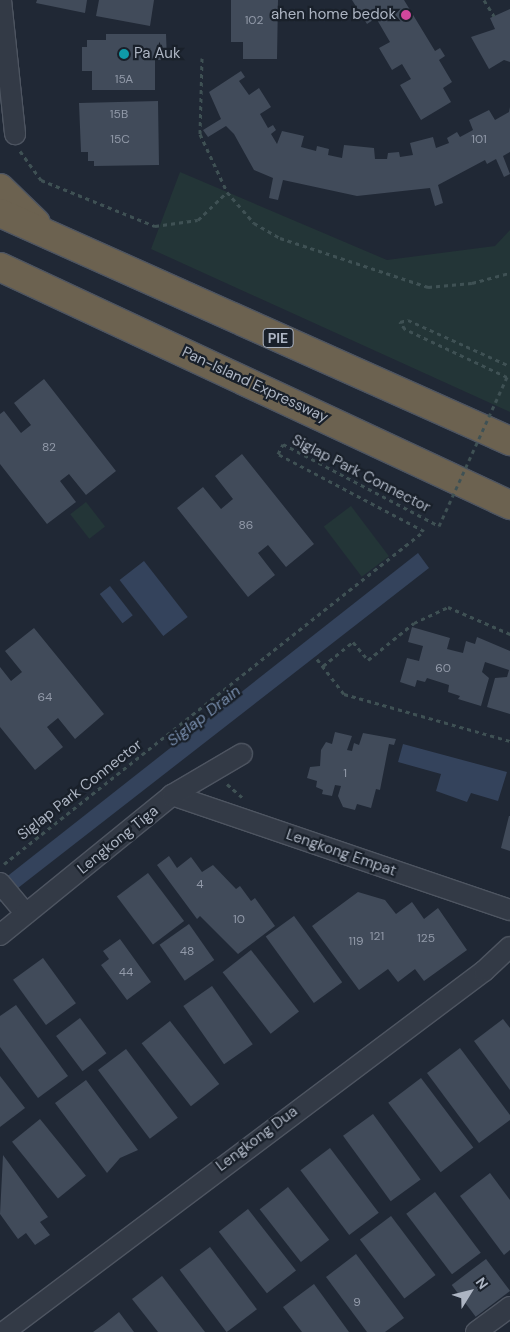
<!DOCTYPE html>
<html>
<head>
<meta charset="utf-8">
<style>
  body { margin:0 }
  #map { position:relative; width:510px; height:1332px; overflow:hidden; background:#202835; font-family:"DM Sans",sans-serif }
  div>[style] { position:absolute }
  .green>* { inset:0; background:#233537; transform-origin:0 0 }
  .water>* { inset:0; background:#34435c; transform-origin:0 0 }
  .building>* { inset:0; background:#414b5a; transform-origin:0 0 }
  .path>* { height:3px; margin-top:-1.5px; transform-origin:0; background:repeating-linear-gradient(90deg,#3f5154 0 4px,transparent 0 8px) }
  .roads { filter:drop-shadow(1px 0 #4e5561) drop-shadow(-1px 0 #4e5561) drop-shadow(0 1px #4e5561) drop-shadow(0 -1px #4e5561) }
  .minor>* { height:20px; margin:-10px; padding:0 10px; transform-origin:10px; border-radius:10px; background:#333a46 }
  .motorway>* { height:28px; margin:-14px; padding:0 14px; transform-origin:14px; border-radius:14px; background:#6c6250 }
  .path-bridge>* { height:3px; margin-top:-1.5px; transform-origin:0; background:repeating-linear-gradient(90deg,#3f5154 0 4px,transparent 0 8px) }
  .dots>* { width:14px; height:14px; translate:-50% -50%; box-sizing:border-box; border:2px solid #19202a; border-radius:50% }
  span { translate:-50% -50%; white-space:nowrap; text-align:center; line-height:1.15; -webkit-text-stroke:4.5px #19202a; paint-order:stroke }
  .number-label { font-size:12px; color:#929aa9 }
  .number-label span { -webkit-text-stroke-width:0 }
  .shield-label span { padding:1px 4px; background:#19202a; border:1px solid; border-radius:4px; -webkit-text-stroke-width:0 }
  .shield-label { font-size:14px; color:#adb5c3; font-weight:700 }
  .poi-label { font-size:15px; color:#adb5c3 }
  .right { translate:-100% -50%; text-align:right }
  .left { translate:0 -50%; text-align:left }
  .street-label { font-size:15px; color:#adb5c3 }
  .water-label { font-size:16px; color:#768baa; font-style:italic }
  .north { position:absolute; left:445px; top:1267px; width:50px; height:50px; -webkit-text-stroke:4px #19202a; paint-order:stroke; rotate:54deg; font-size:14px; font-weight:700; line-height:20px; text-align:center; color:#adb5c3 }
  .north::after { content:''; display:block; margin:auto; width:18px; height:22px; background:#adb5c3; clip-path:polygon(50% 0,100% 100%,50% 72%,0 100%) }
</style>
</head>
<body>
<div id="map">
  <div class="green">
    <i style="clip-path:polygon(180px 172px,387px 260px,495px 246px,510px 230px,510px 412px,151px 249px)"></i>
    <i style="left:86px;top:502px;width:31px;height:20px;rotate:52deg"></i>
    <i style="left:351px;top:506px;width:63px;height:34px;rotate:53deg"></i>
  </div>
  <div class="water">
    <i style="clip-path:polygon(418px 553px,429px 568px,0 902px,0 882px)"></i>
    <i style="left:144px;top:561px;width:71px;height:31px;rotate:52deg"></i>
    <i style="left:110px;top:586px;width:37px;height:13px;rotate:52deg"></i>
    <i style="clip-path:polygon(403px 744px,507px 772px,498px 801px,471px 793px,467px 802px,436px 791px,441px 774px,398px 762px)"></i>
  </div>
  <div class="building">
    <i style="clip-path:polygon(37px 0,87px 0,85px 13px,36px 3px)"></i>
    <i style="clip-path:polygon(99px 0,154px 0,150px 26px,96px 16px)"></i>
    <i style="clip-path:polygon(231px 0,278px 0,277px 59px,243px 59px,243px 42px,231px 42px)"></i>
    <i style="clip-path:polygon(352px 0,404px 0,435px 51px,440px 48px,445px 56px,439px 60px,452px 82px,443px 88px,451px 102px,421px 120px,400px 85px,411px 79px,402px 64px,392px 70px,379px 48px,390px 42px,376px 18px,367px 24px)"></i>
    <i style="clip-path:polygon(510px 9px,510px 62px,504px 60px,489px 69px,471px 37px,495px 29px,490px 18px)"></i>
    <i style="clip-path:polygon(106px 34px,166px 34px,167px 60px,155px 60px,155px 90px,92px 90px,92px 71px,82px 71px,82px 47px,87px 47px,87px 40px,106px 40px)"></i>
    <i style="clip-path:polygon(241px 71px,245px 77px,239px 81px,249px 95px,259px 88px,271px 107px,260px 114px,268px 128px,273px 125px,276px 130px,271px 134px,277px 144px,282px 131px,304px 136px,301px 147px,316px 151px,317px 146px,329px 149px,328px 155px,342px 158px,344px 145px,374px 148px,375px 159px,387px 159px,388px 153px,399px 152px,400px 157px,413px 155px,410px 143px,433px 137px,436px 148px,449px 143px,447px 138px,457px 132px,460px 137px,473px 130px,469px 120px,489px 110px,495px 120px,509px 112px,510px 107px,510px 152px,503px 156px,510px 174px,504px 177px,496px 159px,487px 164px,485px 160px,438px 185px,443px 203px,435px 206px,430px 188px,357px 196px,283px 180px,278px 200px,269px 198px,273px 178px,254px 170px,234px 134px,226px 126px,208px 137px,203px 130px,221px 119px,209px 92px)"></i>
    <i style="clip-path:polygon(158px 101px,159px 165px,94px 166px,94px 161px,88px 161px,88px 152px,81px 152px,79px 103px)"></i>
    <i style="clip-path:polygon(44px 379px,116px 471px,86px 495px,69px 474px,60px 481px,76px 502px,47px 524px,0 464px,0 414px,4px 411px,21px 433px,31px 425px,14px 403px)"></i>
    <i style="clip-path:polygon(242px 454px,314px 544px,286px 567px,268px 545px,258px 553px,275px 575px,248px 597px,177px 508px,203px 487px,221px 509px,233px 499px,215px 476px)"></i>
    <i style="clip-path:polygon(412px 627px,450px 638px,447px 649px,463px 653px,466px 641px,475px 644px,477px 637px,510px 651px,510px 714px,487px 707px,495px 678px,507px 677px,509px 670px,485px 662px,482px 672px,489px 678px,481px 706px,458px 699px,460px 696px,448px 692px,449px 685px,427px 678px,425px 682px,417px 680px,415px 687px,400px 682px,407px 658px,419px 661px,423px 646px,408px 642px)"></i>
    <i style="clip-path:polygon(34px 628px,104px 714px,75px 739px,58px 718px,47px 727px,63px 747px,35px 770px,0 727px,0 667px,11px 681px,22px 672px,5px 651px)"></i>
    <i style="clip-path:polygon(335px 732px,352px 736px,347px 750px,352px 751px,354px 743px,359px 745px,363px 733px,396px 739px,394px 745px,389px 744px,380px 790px,376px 789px,371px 808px,357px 804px,355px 810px,343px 807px,338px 796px,341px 786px,335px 785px,332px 796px,322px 794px,323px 790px,316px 787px,317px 781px,307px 778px,310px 767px,320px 766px,321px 750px,326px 742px,332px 744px)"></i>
    <i style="clip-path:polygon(509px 816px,510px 816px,510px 851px,501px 848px)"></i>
    <i style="clip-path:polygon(169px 856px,177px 868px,191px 857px,202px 872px,213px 865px,236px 889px,240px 886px,251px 901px,255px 898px,275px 926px,238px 954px,200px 916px,197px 919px,157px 865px)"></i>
    <i style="left:148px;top:873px;width:60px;height:39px;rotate:53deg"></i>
    <i style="clip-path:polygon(358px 892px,385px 900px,396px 914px,412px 902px,424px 919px,438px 908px,467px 950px,424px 981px,415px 969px,398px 982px,388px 969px,359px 990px,312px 926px)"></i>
    <i style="left:294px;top:916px;width:82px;height:35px;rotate:54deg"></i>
    <i style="left:189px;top:924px;width:44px;height:36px;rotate:55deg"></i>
    <i style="clip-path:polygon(120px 939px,151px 982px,127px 1000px,101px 965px,109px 959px,103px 951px)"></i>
    <i style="left:251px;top:950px;width:78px;height:36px;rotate:52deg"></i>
    <i style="left:43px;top:958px;width:56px;height:37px;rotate:54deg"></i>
    <i style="left:212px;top:986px;width:71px;height:35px;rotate:55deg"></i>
    <i style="clip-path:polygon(16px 1005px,68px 1076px,38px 1098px,0 1047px,0 1016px)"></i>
    <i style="left:80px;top:1018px;width:44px;height:30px;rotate:53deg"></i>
    <i style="clip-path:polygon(503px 1019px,510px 1028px,510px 1090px,474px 1041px)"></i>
    <i style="left:170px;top:1021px;width:80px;height:36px;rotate:52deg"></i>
    <i style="clip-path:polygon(460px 1048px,510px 1115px,510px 1120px,479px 1143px,427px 1073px)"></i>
    <i style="left:126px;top:1049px;width:86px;height:35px;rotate:53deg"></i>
    <i style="clip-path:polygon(0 1076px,25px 1108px,0 1127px)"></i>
    <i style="left:421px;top:1078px;width:87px;height:41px;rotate:53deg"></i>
    <i style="clip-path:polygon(86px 1080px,138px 1150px,120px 1158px,107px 1173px,55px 1103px)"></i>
    <i style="left:373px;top:1114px;width:81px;height:37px;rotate:54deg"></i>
    <i style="left:40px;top:1119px;width:73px;height:36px;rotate:51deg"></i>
    <i style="left:330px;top:1148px;width:81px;height:37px;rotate:53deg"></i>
    <i style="clip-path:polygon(3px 1155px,48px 1217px,40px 1222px,50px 1235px,35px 1245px,26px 1233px,18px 1239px,0 1214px)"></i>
    <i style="clip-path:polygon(490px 1173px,510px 1200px,510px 1250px,504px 1255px,460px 1196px)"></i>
    <i style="left:288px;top:1187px;width:67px;height:36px;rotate:52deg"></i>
    <i style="left:435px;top:1192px;width:76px;height:36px;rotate:53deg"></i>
    <i style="left:248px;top:1209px;width:78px;height:37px;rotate:52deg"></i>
    <i style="left:391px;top:1216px;width:74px;height:39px;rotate:53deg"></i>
    <i style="left:210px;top:1247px;width:78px;height:38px;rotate:53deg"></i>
    <i style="clip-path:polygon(356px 1254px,404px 1318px,385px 1332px,367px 1332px,326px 1277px)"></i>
    <i style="left:486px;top:1259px;width:40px;height:43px;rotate:53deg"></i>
    <i style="clip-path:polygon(162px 1276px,205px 1332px,158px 1332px,132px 1299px)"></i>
    <i style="clip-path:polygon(314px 1284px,349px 1332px,302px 1332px,283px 1307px)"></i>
    <i style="clip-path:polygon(119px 1312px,134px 1332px,93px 1332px,104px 1324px)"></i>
  </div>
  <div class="path">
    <i style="left:484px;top:0;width:19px;rotate:58deg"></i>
    <i style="left:202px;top:58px;width:76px;rotate:91.5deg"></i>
    <i style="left:200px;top:134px;width:64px;rotate:65deg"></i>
    <i style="left:227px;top:192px;width:41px;rotate:48.9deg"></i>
    <i style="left:254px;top:223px;width:30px;rotate:30deg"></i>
    <i style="left:280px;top:238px;width:156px;rotate:18.3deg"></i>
    <i style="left:428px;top:287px;width:44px;rotate:-5.2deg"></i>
    <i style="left:472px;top:283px;width:39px;rotate:-15deg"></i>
    <i style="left:20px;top:151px;width:36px;rotate:54deg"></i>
    <i style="left:41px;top:180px;width:123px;rotate:22deg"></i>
    <i style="left:155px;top:226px;width:43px;rotate:-7.9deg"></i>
    <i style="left:198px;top:220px;width:40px;rotate:-44deg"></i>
    <i style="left:507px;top:377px;width:113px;rotate:-154.8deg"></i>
    <i style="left:405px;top:329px;width:9px;rotate:-126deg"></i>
    <i style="left:400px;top:322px;width:8px;rotate:-14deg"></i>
    <i style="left:408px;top:320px;width:112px;rotate:24.3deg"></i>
    <i style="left:317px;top:659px;width:44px;rotate:52.4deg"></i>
    <i style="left:344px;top:694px;width:173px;rotate:15.8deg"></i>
    <i style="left:323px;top:666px;width:38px;rotate:-39deg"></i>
    <i style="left:353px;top:642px;width:23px;rotate:50deg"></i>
    <i style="left:368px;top:660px;width:59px;rotate:-38.8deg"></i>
    <i style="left:414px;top:623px;width:38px;rotate:-25deg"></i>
    <i style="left:448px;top:607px;width:68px;rotate:23.5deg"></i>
    <i style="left:227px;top:784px;width:21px;rotate:41deg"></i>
    <i style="left:4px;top:864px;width:536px;rotate:-38.41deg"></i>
    <i style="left:424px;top:531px;width:165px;rotate:-152.2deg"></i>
    <i style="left:278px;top:454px;width:11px;rotate:-63deg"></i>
    <i style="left:283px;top:444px;width:176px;rotate:27.7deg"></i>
  </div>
  <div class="roads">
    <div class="minor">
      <i style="left:1px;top:0;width:135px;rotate:84deg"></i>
      <i style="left:172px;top:795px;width:357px;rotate:18.8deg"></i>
      <i style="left:0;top:883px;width:40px;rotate:50deg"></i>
      <i style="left:0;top:935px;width:222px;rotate:-39.1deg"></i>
      <i style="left:172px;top:795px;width:81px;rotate:-30.4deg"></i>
      <i style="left:4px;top:1332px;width:601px;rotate:-36.95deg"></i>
      <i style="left:484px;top:971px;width:35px;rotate:-43deg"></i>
      <i style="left:476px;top:1332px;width:42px;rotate:-36.3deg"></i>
    </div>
    <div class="motorway">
      <i style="left:0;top:188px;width:50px;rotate:44.2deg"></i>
      <i style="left:0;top:213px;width:559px;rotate:24.09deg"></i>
      <i style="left:0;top:267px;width:563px;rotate:25.02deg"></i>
    </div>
  </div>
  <div class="path-bridge">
    <i style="left:439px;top:526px;width:164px;rotate:-65.5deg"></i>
  </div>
  <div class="dots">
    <i style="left:406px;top:15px;background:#d1479c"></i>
    <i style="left:124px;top:54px;background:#0f9aa8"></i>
  </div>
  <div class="number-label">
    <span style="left:254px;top:21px">102</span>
    <span style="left:124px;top:80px">15A</span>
    <span style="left:119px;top:115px">15B</span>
    <span style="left:120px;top:140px">15C</span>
    <span style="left:479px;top:140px">101</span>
    <span style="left:49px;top:448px">82</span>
    <span style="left:246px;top:526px">86</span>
    <span style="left:443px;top:669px">60</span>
    <span style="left:45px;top:698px">64</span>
    <span style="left:345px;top:774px">1</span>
    <span style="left:200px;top:885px">4</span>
    <span style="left:239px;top:920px">10</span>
    <span style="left:377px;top:937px">121</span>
    <span style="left:426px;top:939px">125</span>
    <span style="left:356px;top:942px">119</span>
    <span style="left:187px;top:952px">48</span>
    <span style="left:126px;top:973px">44</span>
    <span style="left:357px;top:1303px">9</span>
  </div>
  <div class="shield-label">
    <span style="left:278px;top:338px">PIE</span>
  </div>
  <div class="poi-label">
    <span class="right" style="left:396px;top:15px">ahen home bedok</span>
    <span class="left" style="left:134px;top:54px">Pa Auk</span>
  </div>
  <div class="street-label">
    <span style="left:255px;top:385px;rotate:25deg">Pan-Island Expressway</span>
    <span style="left:361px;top:474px;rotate:27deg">Siglap Park Connector</span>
    <span style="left:80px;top:790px;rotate:-38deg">Siglap Park Connector</span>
    <span style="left:118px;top:840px;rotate:-39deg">Lengkong Tiga</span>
    <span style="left:341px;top:853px;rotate:19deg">Lengkong Empat</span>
    <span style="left:257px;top:1139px;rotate:-37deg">Lengkong Dua</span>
  </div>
  <div class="water-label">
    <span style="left:204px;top:716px;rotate:-38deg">Siglap Drain</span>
  </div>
  <div class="north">N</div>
</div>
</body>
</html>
